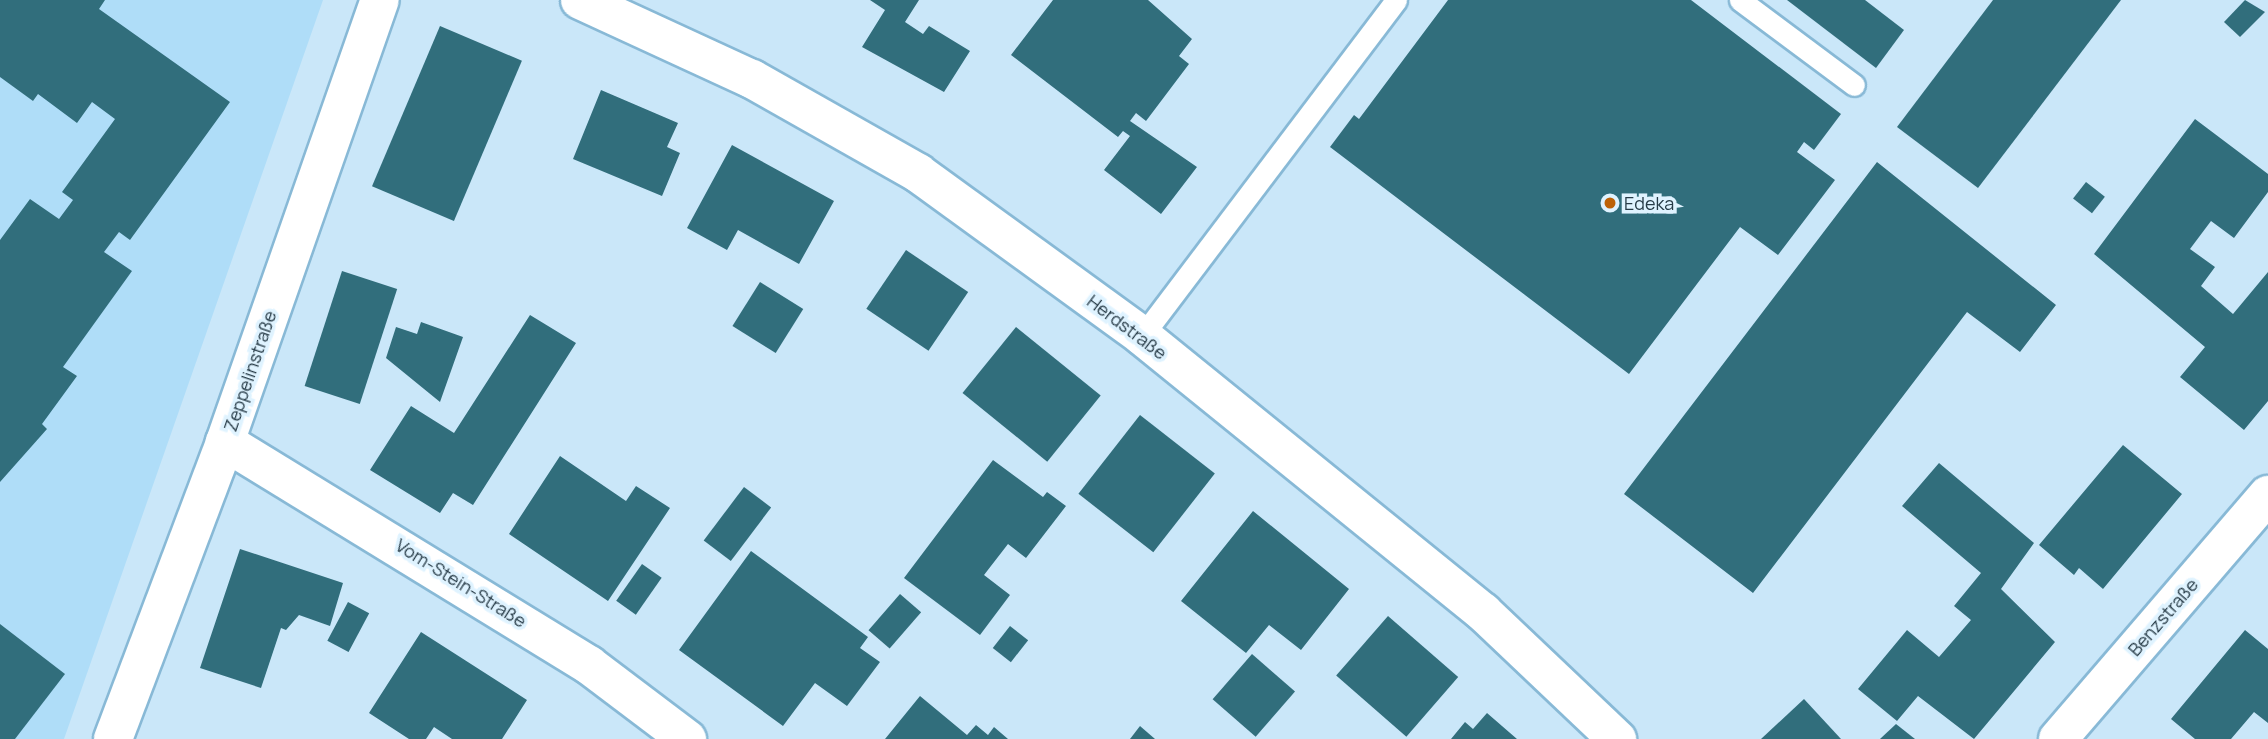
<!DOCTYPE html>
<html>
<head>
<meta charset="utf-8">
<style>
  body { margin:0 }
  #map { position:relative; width:2268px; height:739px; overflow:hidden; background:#cae7f9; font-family:Manrope,sans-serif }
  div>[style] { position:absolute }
  .built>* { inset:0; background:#afddf8 }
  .building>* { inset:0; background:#316e7c; transform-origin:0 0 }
  .roads { filter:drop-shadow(2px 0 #88b9d6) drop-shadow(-2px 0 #88b9d6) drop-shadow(0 2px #88b9d6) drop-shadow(0 -2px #88b9d6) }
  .lane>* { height:21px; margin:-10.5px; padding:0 10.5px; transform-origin:10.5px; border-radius:10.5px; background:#fff }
  .street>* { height:38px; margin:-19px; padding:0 19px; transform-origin:19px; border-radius:19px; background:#fff }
  .dots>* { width:19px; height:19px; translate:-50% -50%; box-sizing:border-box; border:4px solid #dff3ff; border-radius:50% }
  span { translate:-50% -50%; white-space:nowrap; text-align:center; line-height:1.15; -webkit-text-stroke:7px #dff3ff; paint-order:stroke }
  .poi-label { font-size:18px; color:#273b47 }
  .left { translate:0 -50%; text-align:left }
  .street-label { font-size:18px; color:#273b47 }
</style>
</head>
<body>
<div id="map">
  <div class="built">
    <i style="clip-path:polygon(0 0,323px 0,64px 739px,0 739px)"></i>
  </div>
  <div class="building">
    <i style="clip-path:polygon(0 0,105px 0,99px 9px,230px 102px,130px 240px,119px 232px,104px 252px,132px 271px,63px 367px,77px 376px,42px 424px,47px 429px,0 482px,0 240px,30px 199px,59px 219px,73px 200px,62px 192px,115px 119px,92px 102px,77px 123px,38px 94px,33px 101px,0 77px)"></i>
    <i style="clip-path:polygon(870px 0,919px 0,905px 22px,923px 34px,929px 26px,970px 51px,944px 92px,862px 47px,885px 10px)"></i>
    <i style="clip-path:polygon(1053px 0,1148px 0,1192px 39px,1179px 56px,1189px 64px,1146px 121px,1136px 113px,1130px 121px,1197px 167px,1161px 214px,1104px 170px,1130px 136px,1123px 131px,1118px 137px,1011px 55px)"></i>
    <i style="clip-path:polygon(1448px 0,1691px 0,1841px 114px,1814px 150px,1804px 142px,1797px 152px,1835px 180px,1778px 255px,1740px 227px,1629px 374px,1330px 147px,1354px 115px,1359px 119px)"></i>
    <i style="clip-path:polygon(1787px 0,1865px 0,1904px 30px,1876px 68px)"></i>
    <i style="clip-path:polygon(1993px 0,2121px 0,1978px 188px,1897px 127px)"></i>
    <i style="clip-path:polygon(2245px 0,2265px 12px,2240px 37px,2224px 22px)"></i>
    <i style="left:440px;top:26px;width:89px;height:174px;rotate:23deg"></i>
    <i style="clip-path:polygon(601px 90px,678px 123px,667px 147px,680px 153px,662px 196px,573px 159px)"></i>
    <i style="clip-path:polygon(2195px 119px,2268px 174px,2268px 192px,2234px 238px,2211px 221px,2190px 249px,2215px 267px,2201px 286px,2233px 314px,2268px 272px,2268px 401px,2244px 430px,2180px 377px,2205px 347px,2094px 254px)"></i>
    <i style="clip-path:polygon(732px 145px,834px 201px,799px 264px,738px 230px,727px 250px,687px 228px)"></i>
    <i style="clip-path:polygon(1877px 162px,2056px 305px,2020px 352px,1967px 312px,1753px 593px,1624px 494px)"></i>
    <i style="left:2086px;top:182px;width:24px;height:21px;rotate:38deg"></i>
    <i style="left:906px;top:250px;width:75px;height:71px;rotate:34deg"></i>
    <i style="left:342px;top:271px;width:58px;height:121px;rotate:18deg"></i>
    <i style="left:760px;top:282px;width:51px;height:52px;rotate:32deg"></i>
    <i style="clip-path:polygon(530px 315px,576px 343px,473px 505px,453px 493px,440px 513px,370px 470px,411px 406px,454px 433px)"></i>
    <i style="clip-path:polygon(421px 322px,463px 337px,440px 402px,386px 358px,396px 327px,417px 334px)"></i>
    <i style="left:1016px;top:327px;width:109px;height:85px;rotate:39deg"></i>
    <i style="left:1140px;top:415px;width:95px;height:100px;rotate:38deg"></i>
    <i style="clip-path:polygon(2123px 445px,2182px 494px,2103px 589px,2079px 568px,2074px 575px,2039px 545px)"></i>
    <i style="clip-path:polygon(560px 456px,626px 501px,636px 486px,670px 508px,608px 601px,509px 534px)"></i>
    <i style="clip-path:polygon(993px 460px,1043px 497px,1047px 492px,1066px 506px,1026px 558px,1008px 544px,984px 575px,1010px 595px,980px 635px,904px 578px)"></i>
    <i style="clip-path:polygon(1939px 463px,2034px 543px,2001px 589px,2055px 642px,1974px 739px,1918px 696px,1897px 721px,1858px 689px,1907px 630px,1939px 657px,1971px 620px,1954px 606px,1981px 573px,1902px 506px)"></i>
    <i style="left:744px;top:487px;width:34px;height:67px;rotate:37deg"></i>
    <i style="clip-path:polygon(1253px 511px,1349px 589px,1301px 650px,1269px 625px,1246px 653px,1181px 601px)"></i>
    <i style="clip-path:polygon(240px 549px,343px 583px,330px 626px,299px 615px,286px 630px,281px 628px,261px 688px,200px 668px)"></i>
    <i style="clip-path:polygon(751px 551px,868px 637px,860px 648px,880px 662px,847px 706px,815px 683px,783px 726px,679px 650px)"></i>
    <i style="left:642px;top:564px;width:24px;height:45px;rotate:35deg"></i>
    <i style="left:900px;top:594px;width:28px;height:48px;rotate:41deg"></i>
    <i style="left:348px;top:602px;width:24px;height:44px;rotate:28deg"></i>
    <i style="left:1388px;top:616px;width:93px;height:79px;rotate:41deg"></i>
    <i style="clip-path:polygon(0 624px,65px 674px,15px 739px,0 739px)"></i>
    <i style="left:1010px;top:626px;width:23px;height:28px;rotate:38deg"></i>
    <i style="clip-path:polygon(2245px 630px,2268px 649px,2268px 723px,2254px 712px,2231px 739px,2195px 739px,2171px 719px)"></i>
    <i style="clip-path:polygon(421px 632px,527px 700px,502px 739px,452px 739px,434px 727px,426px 739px,409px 739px,369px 713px)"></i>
    <i style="left:1252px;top:654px;width:57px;height:60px;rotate:41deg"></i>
    <i style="clip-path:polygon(920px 696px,967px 735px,976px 725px,988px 735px,994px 727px,1008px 739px,885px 739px)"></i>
    <i style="clip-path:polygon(1804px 699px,1841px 739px,1761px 739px)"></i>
    <i style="clip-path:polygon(1487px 713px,1517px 739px,1451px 739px,1465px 722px,1473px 729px)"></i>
    <i style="clip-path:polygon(1896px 724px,1915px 739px,1880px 739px)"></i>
    <i style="clip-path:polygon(1140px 726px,1155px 739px,1130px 739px)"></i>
  </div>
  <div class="roads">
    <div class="lane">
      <i style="left:1740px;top:0;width:142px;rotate:36.7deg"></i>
      <i style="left:1142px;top:336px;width:421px;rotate:-52.9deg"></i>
    </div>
    <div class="street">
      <i style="left:580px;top:0;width:189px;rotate:24.7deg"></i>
      <i style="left:752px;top:79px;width:191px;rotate:29.5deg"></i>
      <i style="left:918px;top:173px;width:277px;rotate:36deg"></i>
      <i style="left:1142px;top:336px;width:439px;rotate:39deg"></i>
      <i style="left:1483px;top:612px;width:185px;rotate:43.5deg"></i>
      <i style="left:225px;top:442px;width:427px;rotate:31.5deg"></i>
      <i style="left:589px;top:665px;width:123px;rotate:37.1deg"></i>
      <i style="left:113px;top:739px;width:317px;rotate:-69.3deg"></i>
      <i style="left:225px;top:442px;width:468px;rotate:-70.7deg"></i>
      <i style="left:2058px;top:739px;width:322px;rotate:-49.3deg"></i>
    </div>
  </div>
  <div class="dots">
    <i style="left:1610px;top:203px;background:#bd6207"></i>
  </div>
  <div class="poi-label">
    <span class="left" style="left:1624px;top:203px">Edeka</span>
  </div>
  <div class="street-label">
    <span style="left:1127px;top:327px;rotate:37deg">Herdstraße</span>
    <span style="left:250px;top:371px;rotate:-71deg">Zeppelinstraße</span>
    <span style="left:461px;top:583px;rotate:32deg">Vom-Stein-Straße</span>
    <span style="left:2163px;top:617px;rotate:-49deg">Benzstraße</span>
  </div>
</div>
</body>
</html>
